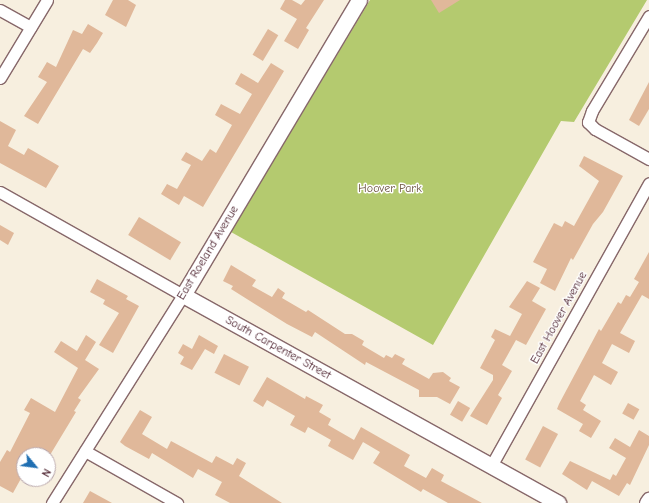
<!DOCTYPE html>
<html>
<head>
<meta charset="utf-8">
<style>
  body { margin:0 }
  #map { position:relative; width:649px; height:503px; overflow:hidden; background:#f7efdf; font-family:"Comic Neue",sans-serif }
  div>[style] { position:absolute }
  .green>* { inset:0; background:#b4ca6f }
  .building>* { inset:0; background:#e0b89a; transform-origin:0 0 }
  .roads { filter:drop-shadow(1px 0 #87686a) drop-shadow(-1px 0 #87686a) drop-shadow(0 1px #87686a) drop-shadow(0 -1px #87686a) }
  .street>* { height:11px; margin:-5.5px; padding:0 5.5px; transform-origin:5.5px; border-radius:5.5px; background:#fff }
  .secondary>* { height:15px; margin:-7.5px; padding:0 7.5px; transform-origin:7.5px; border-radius:7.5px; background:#fff }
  span { translate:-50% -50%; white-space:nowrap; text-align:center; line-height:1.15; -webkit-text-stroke:3px #fff; paint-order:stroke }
  .park-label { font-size:12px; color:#6a523f }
  .street-label { font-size:12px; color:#4a1f2b }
  .north { position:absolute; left:16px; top:447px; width:40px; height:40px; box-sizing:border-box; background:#fff; border:1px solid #b7a5aa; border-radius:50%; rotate:119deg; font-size:11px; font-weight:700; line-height:16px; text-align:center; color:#4a1f2b }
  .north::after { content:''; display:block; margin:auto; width:14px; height:18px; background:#1f6fb2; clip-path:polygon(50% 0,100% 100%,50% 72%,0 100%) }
</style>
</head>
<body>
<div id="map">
  <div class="green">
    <i style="clip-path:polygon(370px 0,647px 0,574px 122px,561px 121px,433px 345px,231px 232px)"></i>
  </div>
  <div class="building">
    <i style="clip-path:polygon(113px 0,128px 0,136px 5px,126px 27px,105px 15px)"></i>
    <i style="clip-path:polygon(285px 0,292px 0,301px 5px,305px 0,324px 0,306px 28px,309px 30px,298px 49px,284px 41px,297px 19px,280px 9px)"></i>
    <i style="clip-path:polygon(431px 0,460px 0,439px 13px)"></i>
    <i style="clip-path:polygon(88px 24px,103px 33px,97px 43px,90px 53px,83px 49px,38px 124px,24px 116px,47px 82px,38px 77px,47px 62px,56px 67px,73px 30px,82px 34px)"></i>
    <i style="left:268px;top:29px;width:12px;height:30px;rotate:31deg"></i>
    <i style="clip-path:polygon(271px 63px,284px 71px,203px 207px,184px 196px,179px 205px,161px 194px,167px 184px,177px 189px,191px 165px,181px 160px,186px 152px,202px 161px,210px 149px,216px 153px,232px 125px,215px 115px,221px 104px,240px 114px,252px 94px,235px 84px,241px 73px,258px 83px)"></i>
    <i style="clip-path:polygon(649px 82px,649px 109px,639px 126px,629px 120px)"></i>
    <i style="clip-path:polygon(0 121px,16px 130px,8px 146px,24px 155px,28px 148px,59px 166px,46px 188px,0 163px)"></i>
    <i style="clip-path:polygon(584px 156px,623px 176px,603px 212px,593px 224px,573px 260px,571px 258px,555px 291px,540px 283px,547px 269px,533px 262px,554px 223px,562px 227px,565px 221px,574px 226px,599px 181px,579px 166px)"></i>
    <i style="left:139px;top:217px;width:49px;height:21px;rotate:31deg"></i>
    <i style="clip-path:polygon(0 225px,14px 233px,8px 245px,0 240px)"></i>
    <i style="clip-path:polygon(649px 252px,649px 299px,642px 295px,620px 333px,635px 341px,629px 353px,612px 344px,602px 363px,618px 372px,611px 385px,594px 375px,580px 401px,586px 405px,583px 410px,601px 421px,591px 438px,579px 431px,583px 424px,557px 409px,559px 404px,599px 329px,601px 331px,618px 302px,621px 304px,626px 295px,630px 297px,639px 282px,634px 279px)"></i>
    <i style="clip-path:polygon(231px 265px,256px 280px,252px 286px,272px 297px,278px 288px,285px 293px,282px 298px,306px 312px,308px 310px,345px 334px,352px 334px,364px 341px,362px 345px,384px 358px,386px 355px,392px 358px,395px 354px,405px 359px,402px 364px,429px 379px,433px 373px,443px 372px,451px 378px,449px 381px,460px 387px,450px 404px,437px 397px,419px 397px,419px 390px,366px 362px,365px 365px,315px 332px,312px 337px,287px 324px,231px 289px,233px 286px,223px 281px)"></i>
    <i style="clip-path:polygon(97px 279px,128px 296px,126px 299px,139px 306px,113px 353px,99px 345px,119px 313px,103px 304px,105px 300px,90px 292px)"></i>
    <i style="clip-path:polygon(527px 281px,540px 288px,532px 301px,546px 309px,526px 345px,516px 340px,502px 365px,512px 371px,498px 395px,502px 398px,487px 425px,470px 416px,493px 380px,493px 375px,480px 368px,495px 340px,491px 337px,495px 329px,510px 336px,522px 314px,509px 307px)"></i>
    <i style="clip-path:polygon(86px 335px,96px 342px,85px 360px,99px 369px,78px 398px,81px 400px,74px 411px,76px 412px,50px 455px,24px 455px,24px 473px,13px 493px,0 486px,0 462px,7px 450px,10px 452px,30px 413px,24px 410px,31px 398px,55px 412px,78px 368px,54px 352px,61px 341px,77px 351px)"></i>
    <i style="clip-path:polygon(199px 335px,218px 346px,214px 354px,205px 349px,192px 370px,180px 364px,184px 357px,178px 353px,183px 344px,192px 349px)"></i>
    <i style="left:224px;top:354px;width:28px;height:21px;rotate:27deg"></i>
    <i style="clip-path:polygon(267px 377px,305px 399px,306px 396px,323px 405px,319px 412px,331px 419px,328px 425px,354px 440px,361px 427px,410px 455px,404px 466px,426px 478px,432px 468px,444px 475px,441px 481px,482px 503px,448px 503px,423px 489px,421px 492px,373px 463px,380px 452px,363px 442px,353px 460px,328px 446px,331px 440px,308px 427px,305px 433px,290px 425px,295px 416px,267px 400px,263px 407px,253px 401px)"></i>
    <i style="left:458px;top:401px;width:14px;height:16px;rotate:30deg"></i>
    <i style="left:628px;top:403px;width:13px;height:12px;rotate:29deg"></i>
    <i style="clip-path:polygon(140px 410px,152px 417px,142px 434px,167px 449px,171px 441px,212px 463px,216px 456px,233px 465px,237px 458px,246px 463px,239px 476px,282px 503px,230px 503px,215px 495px,222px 482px,198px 469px,193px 478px,152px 453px,149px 459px,125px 446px,120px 442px)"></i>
    <i style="left:543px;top:426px;width:17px;height:38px;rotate:28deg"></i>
    <i style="clip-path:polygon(639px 430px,649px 436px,649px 445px,630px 485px,627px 483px,619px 496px,592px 481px,587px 490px,562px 474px,570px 461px,610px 480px,613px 474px,616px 476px,626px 458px,609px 448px,615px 438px,630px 447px)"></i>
    <i style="clip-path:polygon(90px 491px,112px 503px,83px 503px)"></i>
  </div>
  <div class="roads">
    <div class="street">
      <i style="left:0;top:10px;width:35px;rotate:29deg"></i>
      <i style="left:649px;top:16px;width:111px;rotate:121deg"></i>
      <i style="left:592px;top:111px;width:12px;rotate:110deg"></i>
      <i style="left:588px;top:122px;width:10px;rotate:45deg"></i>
      <i style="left:595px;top:129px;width:62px;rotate:29.1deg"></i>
      <i style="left:0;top:78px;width:91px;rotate:-58.9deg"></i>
      <i style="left:0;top:192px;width:210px;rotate:29.4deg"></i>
      <i style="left:183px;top:295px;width:246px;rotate:122.2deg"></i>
      <i style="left:85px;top:451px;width:106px;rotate:29.5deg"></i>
      <i style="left:491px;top:466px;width:324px;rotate:-60.8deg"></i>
    </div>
    <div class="secondary">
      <i style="left:359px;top:0;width:344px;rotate:120.8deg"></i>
      <i style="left:183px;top:295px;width:429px;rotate:29deg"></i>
      <i style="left:647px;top:503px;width:4px;rotate:-56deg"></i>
    </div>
  </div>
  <div class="park-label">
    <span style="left:390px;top:189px">Hoover Park</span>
  </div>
  <div class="street-label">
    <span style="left:208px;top:253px;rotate:-59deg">East Roeland Avenue</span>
    <span style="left:559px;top:318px;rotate:-61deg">East Hoover Avenue</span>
    <span style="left:278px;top:348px;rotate:29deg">South Carpenter Street</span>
  </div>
  <div class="north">N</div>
</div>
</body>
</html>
